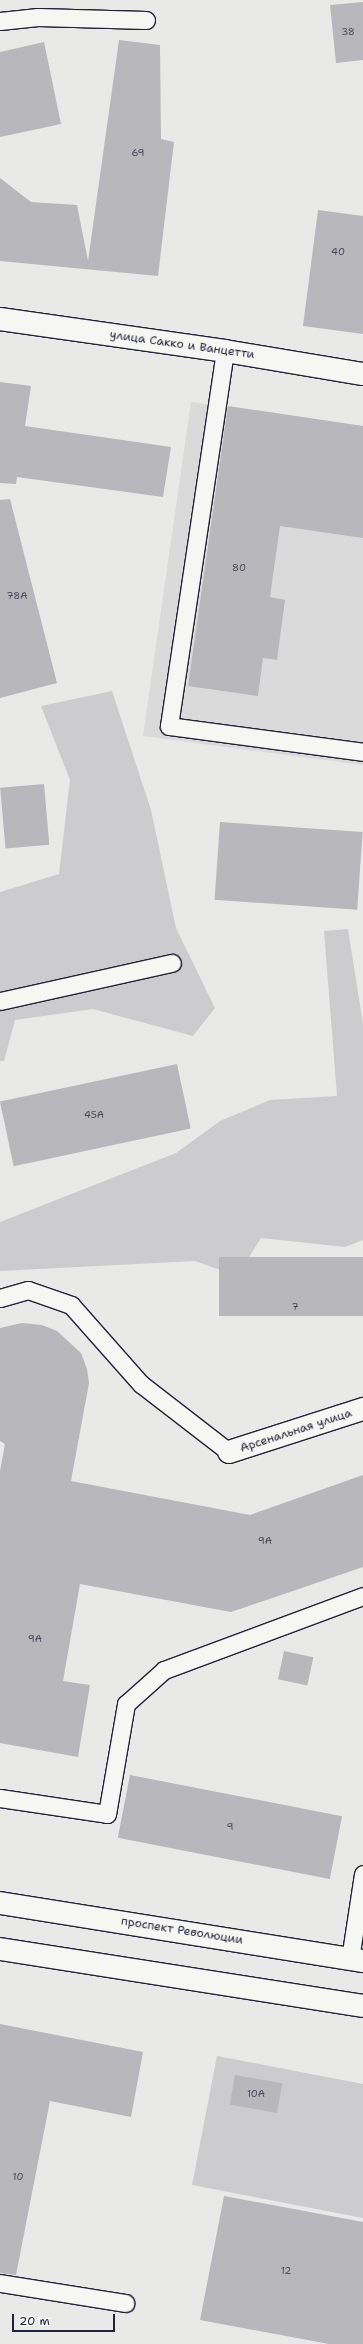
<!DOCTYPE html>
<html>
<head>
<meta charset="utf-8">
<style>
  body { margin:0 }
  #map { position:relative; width:363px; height:2344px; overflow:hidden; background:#e9e9e7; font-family:"Shantell Sans",sans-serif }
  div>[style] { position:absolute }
  .built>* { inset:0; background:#dadada }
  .green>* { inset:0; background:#ccccce }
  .building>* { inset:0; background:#b8b8bc; transform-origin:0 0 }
  .roads { filter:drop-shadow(1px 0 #22223b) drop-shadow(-1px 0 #22223b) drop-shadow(0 1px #22223b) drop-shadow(0 -1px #22223b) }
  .lane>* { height:17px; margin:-8.5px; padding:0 8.5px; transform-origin:8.5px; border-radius:8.5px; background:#f6f6f2 }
  .street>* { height:22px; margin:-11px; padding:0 11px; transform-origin:11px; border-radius:11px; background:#f6f6f2 }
  .secondary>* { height:22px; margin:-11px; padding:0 11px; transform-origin:11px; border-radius:11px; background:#f6f6f2 }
  .primary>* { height:22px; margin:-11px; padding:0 11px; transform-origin:11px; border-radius:11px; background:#f6f6f2 }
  span { translate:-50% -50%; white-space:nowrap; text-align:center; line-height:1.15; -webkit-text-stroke:3px #f6f6f2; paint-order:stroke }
  .number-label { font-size:10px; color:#48485b }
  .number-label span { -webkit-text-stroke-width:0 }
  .street-label { font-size:12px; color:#22223b }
  .scale { position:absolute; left:12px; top:2314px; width:103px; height:18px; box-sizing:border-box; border:2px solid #22223b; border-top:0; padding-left:5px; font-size:12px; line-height:14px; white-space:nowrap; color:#22223b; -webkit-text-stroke:3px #f6f6f2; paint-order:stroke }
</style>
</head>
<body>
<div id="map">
  <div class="built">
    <i style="clip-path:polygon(191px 402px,363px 426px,363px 765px,143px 736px)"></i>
  </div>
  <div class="green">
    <i style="clip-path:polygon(112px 691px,151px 810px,176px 928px,215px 1008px,193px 1036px,93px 1009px,15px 1020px,4px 1061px,0 1061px,0 892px,59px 874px,70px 780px,41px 706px)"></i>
    <i style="clip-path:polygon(348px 929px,363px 1024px,363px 1240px,345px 1247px,261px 1238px,237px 1276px,195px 1261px,0 1271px,0 1222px,176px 1153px,220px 1121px,270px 1100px,337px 1096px,324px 931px)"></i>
    <i style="clip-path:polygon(217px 2056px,363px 2084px,363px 2218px,192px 2185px)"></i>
  </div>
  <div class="building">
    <i style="clip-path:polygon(363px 2px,363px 60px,336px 63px,330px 5px)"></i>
    <i style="clip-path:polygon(119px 40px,160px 45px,161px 139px,174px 142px,158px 276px,0 261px,0 178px,31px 202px,77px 205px,88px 261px)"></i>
    <i style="clip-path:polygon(44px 42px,61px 124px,0 137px,0 52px)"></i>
    <i style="clip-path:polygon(318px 210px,363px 216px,363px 334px,303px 326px)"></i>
    <i style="clip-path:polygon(0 382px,31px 386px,25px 426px,171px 447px,163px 497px,17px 477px,16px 484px,0 483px)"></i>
    <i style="clip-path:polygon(228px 406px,363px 426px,363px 538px,280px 526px,270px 597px,285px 600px,277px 660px,263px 658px,258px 696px,188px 686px)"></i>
    <i style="clip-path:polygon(10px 499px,57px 683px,0 698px,0 500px)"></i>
    <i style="left:44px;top:784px;width:61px;height:44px;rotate:85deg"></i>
    <i style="left:220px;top:822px;width:143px;height:78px;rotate:4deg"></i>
    <i style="left:177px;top:1064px;width:66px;height:181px;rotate:78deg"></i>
    <i style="left:363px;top:1257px;width:59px;height:144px;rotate:90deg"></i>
    <i style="clip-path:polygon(22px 1323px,42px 1325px,57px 1331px,81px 1353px,87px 1369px,89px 1383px,71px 1481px,250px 1515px,363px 1475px,363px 1567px,231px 1612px,80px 1584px,63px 1681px,90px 1685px,78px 1757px,0 1743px,0 1471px,5px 1444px,0 1441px,0 1328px)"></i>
    <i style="left:284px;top:1651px;width:30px;height:29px;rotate:12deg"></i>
    <i style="left:130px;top:1775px;width:216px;height:64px;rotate:11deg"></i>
    <i style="clip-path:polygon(0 2024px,143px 2052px,131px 2117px,50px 2101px,16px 2275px,0 2273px)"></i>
    <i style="left:235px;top:2075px;width:48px;height:30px;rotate:10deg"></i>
    <i style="clip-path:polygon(224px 2196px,363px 2222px,363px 2344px,329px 2344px,200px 2320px)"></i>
  </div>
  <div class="roads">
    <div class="lane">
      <i style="left:0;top:21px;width:38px;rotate:-6deg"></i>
      <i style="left:38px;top:17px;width:108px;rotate:1.6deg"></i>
      <i style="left:225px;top:351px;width:379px;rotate:98.5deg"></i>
      <i style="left:169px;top:726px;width:196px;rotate:7.6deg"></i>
      <i style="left:0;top:1001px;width:176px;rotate:-12.5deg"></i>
      <i style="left:0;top:1298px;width:29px;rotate:-16deg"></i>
      <i style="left:28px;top:1290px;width:46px;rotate:19.2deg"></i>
      <i style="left:71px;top:1305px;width:106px;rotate:48.5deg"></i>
      <i style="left:141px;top:1384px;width:111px;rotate:37.7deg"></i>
      <i style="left:0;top:1798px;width:108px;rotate:8.5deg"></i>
      <i style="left:107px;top:1814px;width:112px;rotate:-80.2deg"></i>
      <i style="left:126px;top:1704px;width:51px;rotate:-41.8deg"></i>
      <i style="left:164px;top:1670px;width:212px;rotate:-20.4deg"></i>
      <i style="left:350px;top:1959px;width:86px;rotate:-81.3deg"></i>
      <i style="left:0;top:2283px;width:127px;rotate:9.1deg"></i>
    </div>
    <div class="street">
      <i style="left:229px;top:1452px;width:141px;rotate:-17.8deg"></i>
    </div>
    <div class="secondary">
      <i style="left:0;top:319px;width:227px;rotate:8.1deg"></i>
      <i style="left:225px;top:351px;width:140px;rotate:9.5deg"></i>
    </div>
    <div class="primary">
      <i style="left:0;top:1903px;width:368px;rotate:9.1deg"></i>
      <i style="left:0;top:1949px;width:367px;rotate:8.9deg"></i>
    </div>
  </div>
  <div class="number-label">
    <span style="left:348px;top:32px">38</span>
    <span style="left:138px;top:153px">69</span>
    <span style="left:338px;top:252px">40</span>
    <span style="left:239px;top:568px">80</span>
    <span style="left:17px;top:596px">78А</span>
    <span style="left:94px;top:1115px">45А</span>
    <span style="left:295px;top:1307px">7</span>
    <span style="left:265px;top:1541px">9А</span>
    <span style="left:35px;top:1639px">9А</span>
    <span style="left:230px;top:1827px">9</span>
    <span style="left:256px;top:2094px">10А</span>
    <span style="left:18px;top:2177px">10</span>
    <span style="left:286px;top:2271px">12</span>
  </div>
  <div class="street-label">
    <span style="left:182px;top:345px;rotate:8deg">улица Сакко и Ванцетти</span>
    <span style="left:296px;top:1431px;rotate:-18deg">Арсенальная улица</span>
    <span style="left:182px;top:1931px;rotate:9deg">проспект Революции</span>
  </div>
  <div class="scale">20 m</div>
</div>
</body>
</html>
